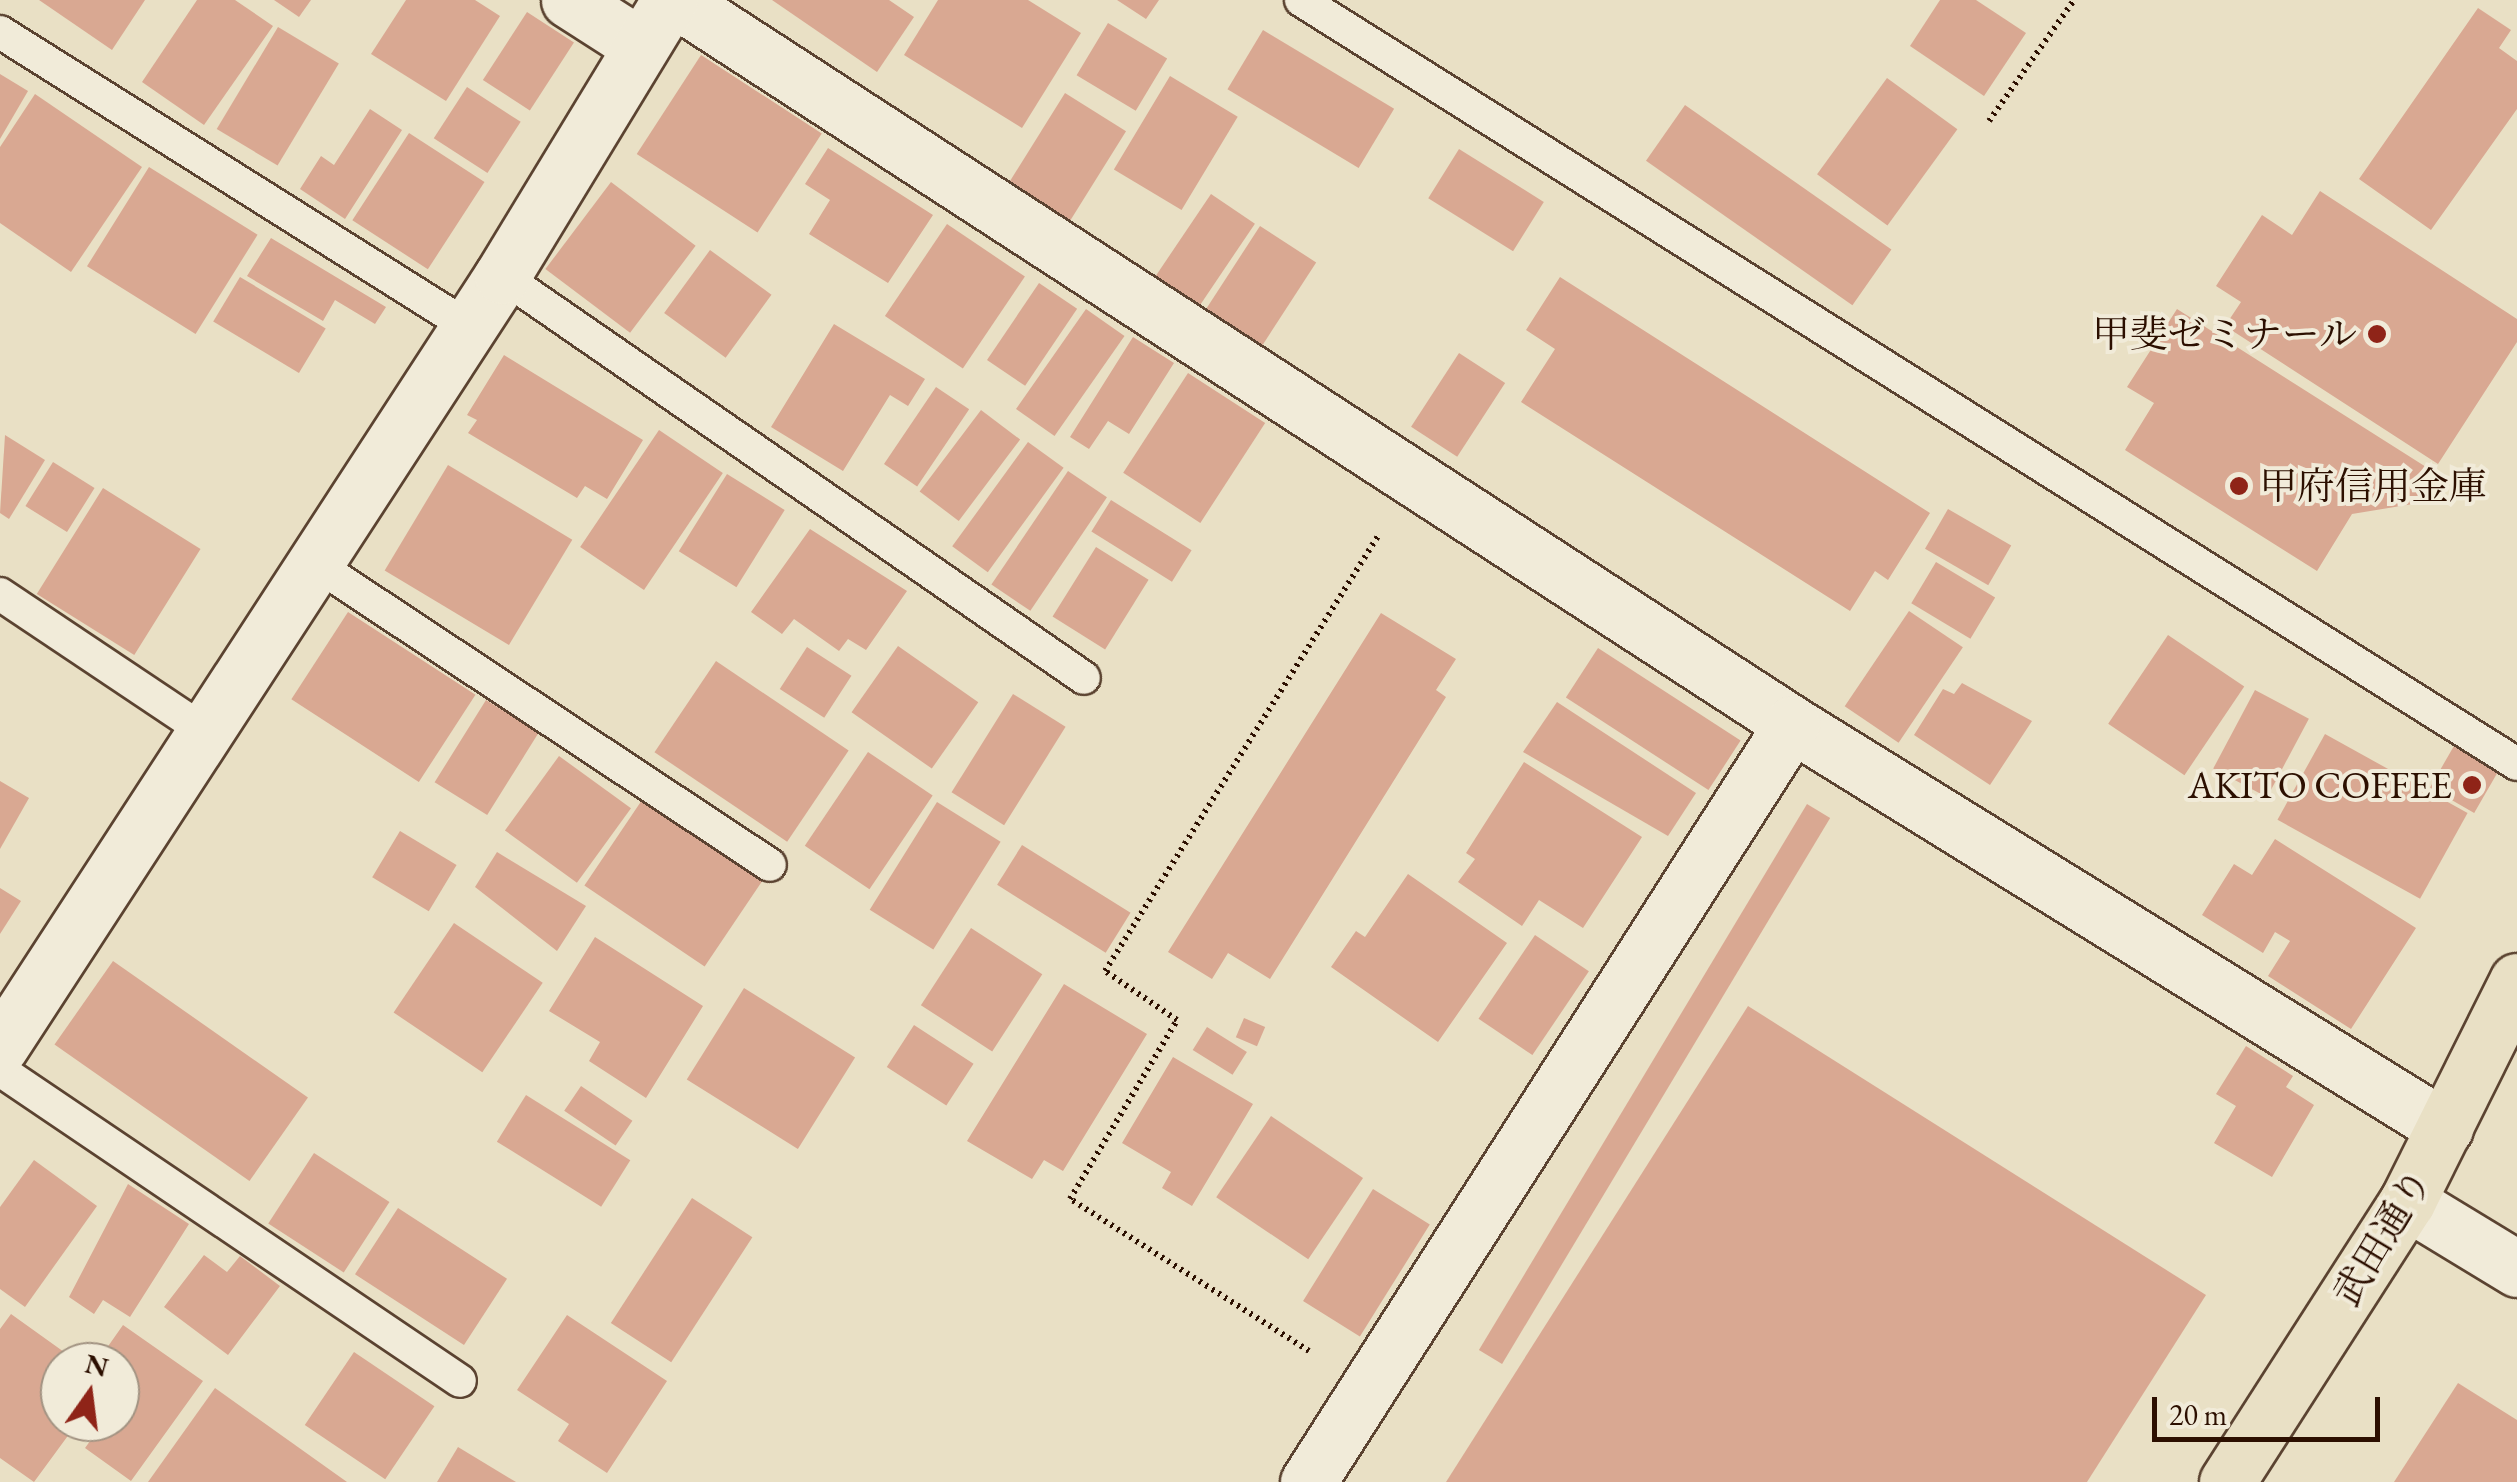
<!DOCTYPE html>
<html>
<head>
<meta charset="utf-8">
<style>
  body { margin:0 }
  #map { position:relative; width:2517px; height:1482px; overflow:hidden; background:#e9e0c5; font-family:"EB Garamond","Noto Serif JP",serif }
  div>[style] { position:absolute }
  .building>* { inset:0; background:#d9a892; transform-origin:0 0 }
  .path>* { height:6px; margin-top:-3px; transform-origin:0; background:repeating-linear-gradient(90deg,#2c0f00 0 2.5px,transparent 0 7.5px) }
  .roads { filter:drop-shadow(2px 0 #5b4331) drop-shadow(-2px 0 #5b4331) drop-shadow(0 2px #5b4331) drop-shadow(0 -2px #5b4331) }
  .service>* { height:32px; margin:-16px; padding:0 16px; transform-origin:16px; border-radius:16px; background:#f1ebd9 }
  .minor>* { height:55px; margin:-27.5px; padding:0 27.5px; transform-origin:27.5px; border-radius:27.5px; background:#f1ebd9 }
  .tertiary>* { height:55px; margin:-27.5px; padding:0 27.5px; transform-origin:27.5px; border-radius:27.5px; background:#f1ebd9 }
  .primary>* { height:55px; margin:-27.5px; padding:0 27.5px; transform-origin:27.5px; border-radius:27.5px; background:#e9e0c5 }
  .dots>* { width:28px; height:28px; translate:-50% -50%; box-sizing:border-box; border:5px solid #f1ebd9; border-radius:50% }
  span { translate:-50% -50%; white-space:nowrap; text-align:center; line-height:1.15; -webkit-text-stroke:8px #f1ebd9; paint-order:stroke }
  .poi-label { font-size:38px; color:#2c0f00 }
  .right { translate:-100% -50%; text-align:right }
  .left { translate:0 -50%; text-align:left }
  .street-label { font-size:38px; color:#2c0f00 }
  .north { position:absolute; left:40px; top:1342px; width:100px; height:100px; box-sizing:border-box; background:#f1ebd9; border:2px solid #a29382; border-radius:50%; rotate:14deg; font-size:28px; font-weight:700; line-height:40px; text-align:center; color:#2c0f00 }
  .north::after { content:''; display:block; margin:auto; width:35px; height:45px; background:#8f2418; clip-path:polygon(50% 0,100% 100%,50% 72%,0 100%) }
  .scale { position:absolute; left:2152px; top:1397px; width:228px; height:45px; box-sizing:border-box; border:5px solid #2c0f00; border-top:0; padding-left:12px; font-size:30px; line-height:35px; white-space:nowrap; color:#2c0f00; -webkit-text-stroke:8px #f1ebd9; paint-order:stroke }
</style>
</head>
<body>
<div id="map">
  <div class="building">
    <i style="clip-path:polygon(39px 0,145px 0,112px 50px)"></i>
    <i style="clip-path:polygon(197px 0,235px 0,273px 26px,204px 125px,142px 82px)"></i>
    <i style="clip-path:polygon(274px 0,311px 0,299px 17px)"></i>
    <i style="clip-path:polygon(406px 0,475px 0,500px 16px,446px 101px,371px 54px)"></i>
    <i style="clip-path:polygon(772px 0,889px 0,914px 17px,877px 72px)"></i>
    <i style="clip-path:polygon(938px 0,1028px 0,1081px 33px,1022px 128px,904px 55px)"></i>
    <i style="clip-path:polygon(1117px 0,1159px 0,1146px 19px)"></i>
    <i style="clip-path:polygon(1940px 0,1976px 0,2026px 33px,1984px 96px,1910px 46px)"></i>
    <i style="clip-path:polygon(2478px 8px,2511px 30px,2499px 48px,2517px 61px,2517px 109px,2431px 230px,2359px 179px)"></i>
    <i style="left:527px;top:12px;width:56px;height:81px;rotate:33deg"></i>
    <i style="left:1108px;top:23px;width:69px;height:61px;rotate:31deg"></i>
    <i style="left:278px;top:27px;width:71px;height:119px;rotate:31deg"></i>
    <i style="left:1263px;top:30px;width:153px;height:69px;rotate:31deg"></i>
    <i style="left:701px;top:55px;width:144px;height:118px;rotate:33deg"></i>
    <i style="clip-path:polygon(0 74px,28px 91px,0 139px)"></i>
    <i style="left:1170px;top:76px;width:79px;height:109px;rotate:31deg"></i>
    <i style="left:1887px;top:78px;width:87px;height:119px;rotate:36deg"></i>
    <i style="left:467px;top:87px;width:64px;height:61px;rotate:33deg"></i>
    <i style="left:1065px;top:93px;width:72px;height:118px;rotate:32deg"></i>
    <i style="clip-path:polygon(35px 94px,142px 167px,71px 272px,0 223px,0 147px)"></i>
    <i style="left:1685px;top:105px;width:252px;height:68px;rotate:35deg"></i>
    <i style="clip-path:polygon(370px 109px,402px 130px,345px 219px,300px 189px,321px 156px,334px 165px)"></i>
    <i style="left:409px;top:133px;width:90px;height:104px;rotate:33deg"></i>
    <i style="clip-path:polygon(828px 148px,933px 215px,888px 283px,809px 234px,830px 200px,805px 184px)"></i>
    <i style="left:1459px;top:149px;width:100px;height:58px;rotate:32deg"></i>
    <i style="left:149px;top:167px;width:128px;height:117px;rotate:32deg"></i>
    <i style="left:611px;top:182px;width:106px;height:109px;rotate:37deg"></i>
    <i style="clip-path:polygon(2320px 191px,2517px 319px,2517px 342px,2438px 464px,2225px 326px,2241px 302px,2216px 286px,2262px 215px,2292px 235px)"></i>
    <i style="left:1211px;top:194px;width:53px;height:114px;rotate:34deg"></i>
    <i style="left:947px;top:224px;width:94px;height:111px;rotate:34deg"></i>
    <i style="left:1260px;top:226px;width:67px;height:116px;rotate:33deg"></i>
    <i style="clip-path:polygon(271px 238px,386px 307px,375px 324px,335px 300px,323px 321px,247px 276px)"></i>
    <i style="left:710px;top:250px;width:76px;height:78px;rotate:36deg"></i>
    <i style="left:240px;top:277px;width:100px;height:52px;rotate:31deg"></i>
    <i style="clip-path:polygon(1560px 277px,1930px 513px,1888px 580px,1875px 571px,1850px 611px,1521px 402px,1555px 349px,1526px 330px)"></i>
    <i style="left:1039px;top:283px;width:46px;height:93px;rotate:34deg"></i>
    <i style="left:1086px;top:309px;width:47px;height:122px;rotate:35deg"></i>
    <i style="clip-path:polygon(2177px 309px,2434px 472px,2413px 504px,2352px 514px,2317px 571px,2125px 450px,2154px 403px,2127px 387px)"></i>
    <i style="clip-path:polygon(834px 324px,925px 379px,908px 406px,890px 395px,843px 471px,771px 427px)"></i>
    <i style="clip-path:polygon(1133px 337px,1174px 363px,1129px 434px,1108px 421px,1089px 449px,1070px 437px)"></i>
    <i style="left:1459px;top:353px;width:55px;height:88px;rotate:33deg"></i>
    <i style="clip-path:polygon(504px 355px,643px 440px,607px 499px,585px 486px,577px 498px,468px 433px,477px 420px,467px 415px)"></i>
    <i style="left:1188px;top:373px;width:92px;height:119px;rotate:33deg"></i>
    <i style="left:936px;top:387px;width:40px;height:93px;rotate:34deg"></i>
    <i style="left:981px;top:410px;width:49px;height:102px;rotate:37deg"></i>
    <i style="left:659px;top:430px;width:77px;height:141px;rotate:34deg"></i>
    <i style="clip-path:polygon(5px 435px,45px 460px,9px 519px,0 513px)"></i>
    <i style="left:1028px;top:442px;width:44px;height:129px;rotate:36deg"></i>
    <i style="left:53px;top:462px;width:49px;height:52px;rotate:32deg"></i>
    <i style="left:448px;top:465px;width:145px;height:123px;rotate:31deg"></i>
    <i style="left:1068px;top:471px;width:47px;height:137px;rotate:34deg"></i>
    <i style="left:727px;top:474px;width:68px;height:91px;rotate:32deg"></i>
    <i style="left:103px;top:488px;width:115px;height:125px;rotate:32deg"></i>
    <i style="left:1111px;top:500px;width:95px;height:37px;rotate:32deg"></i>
    <i style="left:1948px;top:509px;width:73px;height:46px;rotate:30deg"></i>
    <i style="clip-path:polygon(810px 529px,907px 591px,866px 650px,848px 639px,839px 651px,794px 619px,782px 634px,751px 612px)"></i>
    <i style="left:1096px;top:547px;width:62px;height:82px;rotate:32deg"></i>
    <i style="left:1936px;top:562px;width:69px;height:48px;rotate:31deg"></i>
    <i style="left:1909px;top:611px;width:65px;height:115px;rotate:34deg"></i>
    <i style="left:348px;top:612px;width:152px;height:104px;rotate:33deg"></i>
    <i style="clip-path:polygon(1381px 613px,1456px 659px,1436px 690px,1446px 697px,1270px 979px,1228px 953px,1212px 979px,1168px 952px)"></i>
    <i style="left:2168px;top:635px;width:92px;height:107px;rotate:34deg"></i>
    <i style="left:898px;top:646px;width:98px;height:81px;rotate:35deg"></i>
    <i style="left:807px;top:647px;width:53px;height:50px;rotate:33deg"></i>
    <i style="left:1598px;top:648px;width:170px;height:59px;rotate:33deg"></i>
    <i style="left:716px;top:661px;width:160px;height:110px;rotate:34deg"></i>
    <i style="clip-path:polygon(1962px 683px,2032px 721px,1990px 785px,1914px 735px,1943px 689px,1954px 694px)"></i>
    <i style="left:2255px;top:690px;width:61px;height:89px;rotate:28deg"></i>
    <i style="left:1013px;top:694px;width:62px;height:116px;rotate:32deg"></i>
    <i style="left:486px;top:700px;width:62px;height:97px;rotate:32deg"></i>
    <i style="clip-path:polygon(1557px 702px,1696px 793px,1668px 836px,1523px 752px)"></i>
    <i style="left:2325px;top:734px;width:163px;height:98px;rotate:29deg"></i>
    <i style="left:2458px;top:739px;width:51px;height:56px;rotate:30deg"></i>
    <i style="left:868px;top:752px;width:78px;height:113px;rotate:34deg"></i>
    <i style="left:559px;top:756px;width:89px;height:92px;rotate:36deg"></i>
    <i style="clip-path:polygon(1524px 762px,1642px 837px,1583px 928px,1539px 900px,1522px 926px,1458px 882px,1475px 859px,1466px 853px)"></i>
    <i style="clip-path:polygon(0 781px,29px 798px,0 849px)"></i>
    <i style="left:642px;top:800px;width:145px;height:103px;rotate:34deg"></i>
    <i style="left:937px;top:802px;width:75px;height:127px;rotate:32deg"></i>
    <i style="left:1807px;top:804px;width:27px;height:637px;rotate:31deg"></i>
    <i style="left:400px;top:831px;width:66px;height:54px;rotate:31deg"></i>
    <i style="clip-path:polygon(2275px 839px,2416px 928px,2351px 1029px,2268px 976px,2290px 941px,2275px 932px,2263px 953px,2202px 915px,2234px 864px,2252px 875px)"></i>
    <i style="left:1022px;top:845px;width:128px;height:47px;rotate:32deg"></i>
    <i style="clip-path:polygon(497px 852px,586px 906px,557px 951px,475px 887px)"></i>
    <i style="clip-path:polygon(1408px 874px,1507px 943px,1438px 1042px,1331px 967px,1356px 931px,1365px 937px)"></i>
    <i style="clip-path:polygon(0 888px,21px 901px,0 934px)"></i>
    <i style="left:454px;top:923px;width:107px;height:108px;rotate:34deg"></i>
    <i style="left:971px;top:928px;width:85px;height:92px;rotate:33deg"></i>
    <i style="left:1535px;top:935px;width:65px;height:101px;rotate:34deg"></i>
    <i style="clip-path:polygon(595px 937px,703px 1006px,646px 1098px,589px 1061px,600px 1042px,549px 1011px)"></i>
    <i style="left:113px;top:961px;width:238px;height:102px;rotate:35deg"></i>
    <i style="clip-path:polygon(1064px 984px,1147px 1034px,1063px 1171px,1044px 1160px,1032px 1179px,967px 1141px)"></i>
    <i style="left:744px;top:988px;width:131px;height:108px;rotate:32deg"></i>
    <i style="clip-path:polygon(1748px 1006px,2206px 1295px,2087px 1482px,1446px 1482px)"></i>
    <i style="left:1244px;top:1018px;width:23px;height:21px;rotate:23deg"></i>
    <i style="left:914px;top:1025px;width:71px;height:50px;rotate:33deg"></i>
    <i style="left:1207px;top:1027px;width:47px;height:27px;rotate:32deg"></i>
    <i style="clip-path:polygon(2246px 1046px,2293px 1076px,2286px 1087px,2314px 1105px,2272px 1177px,2214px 1143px,2236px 1106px,2216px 1094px)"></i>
    <i style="clip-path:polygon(1173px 1057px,1253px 1104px,1192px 1206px,1162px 1188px,1171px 1172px,1122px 1143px)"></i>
    <i style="left:581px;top:1086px;width:62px;height:30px;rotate:34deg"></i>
    <i style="left:526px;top:1095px;width:123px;height:55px;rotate:32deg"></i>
    <i style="left:1271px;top:1116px;width:111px;height:98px;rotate:34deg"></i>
    <i style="left:314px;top:1153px;width:90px;height:84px;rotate:33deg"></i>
    <i style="clip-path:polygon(34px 1160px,97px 1206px,25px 1307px,0 1289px,0 1207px)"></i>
    <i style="clip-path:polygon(128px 1184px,189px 1224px,130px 1317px,103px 1300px,94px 1314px,69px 1297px)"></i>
    <i style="left:1373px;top:1189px;width:67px;height:132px;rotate:32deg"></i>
    <i style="left:692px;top:1198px;width:72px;height:149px;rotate:33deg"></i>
    <i style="left:398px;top:1208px;width:130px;height:79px;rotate:33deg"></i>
    <i style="clip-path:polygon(204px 1255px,227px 1272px,240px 1256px,280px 1286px,228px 1355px,164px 1307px)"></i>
    <i style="clip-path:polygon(11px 1314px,78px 1362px,60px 1362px,60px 1422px,78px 1422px,34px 1482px,0 1458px,0 1329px)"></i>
    <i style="clip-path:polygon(567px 1315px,667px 1381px,607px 1473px,558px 1441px,569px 1424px,517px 1390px)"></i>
    <i style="clip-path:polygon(123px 1325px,203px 1381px,131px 1481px,85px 1448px,104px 1422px,120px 1422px,129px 1387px,120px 1362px,97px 1362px)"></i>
    <i style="left:354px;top:1352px;width:97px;height:88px;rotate:34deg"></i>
    <i style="clip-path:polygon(2458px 1383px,2517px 1420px,2517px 1482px,2394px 1482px)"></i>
    <i style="clip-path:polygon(215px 1388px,347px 1482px,148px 1482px)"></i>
    <i style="clip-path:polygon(458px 1447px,516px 1482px,437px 1482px)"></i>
  </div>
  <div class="path">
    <i style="left:1989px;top:121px;width:148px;rotate:-54.9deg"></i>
    <i style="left:1309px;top:1351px;width:283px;rotate:-147.5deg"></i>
    <i style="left:1070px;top:1199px;width:209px;rotate:-59.1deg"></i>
    <i style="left:1177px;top:1020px;width:87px;rotate:-145.8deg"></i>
    <i style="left:1105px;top:971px;width:514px;rotate:-57.89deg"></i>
  </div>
  <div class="roads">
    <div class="service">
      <i style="left:1301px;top:0;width:1436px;rotate:32.14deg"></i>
      <i style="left:0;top:32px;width:554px;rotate:32.17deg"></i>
      <i style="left:502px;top:276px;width:707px;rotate:34.63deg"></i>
      <i style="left:317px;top:565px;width:543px;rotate:33.51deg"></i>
      <i style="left:0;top:594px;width:252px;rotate:33.8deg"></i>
      <i style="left:0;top:1070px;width:555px;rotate:34.06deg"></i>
    </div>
    <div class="minor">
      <i style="left:569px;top:0;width:83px;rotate:32.7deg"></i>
      <i style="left:676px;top:0;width:1330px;rotate:32.97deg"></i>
      <i style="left:1792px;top:724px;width:768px;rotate:31.74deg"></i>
      <i style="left:0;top:1047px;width:920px;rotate:-56.93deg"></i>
      <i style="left:502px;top:276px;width:323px;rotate:-58.7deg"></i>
      <i style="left:1308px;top:1482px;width:899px;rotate:-57.44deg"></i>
    </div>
    <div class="tertiary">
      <i style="left:2407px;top:1202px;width:129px;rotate:31.3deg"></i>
    </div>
    <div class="primary">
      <i style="left:2227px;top:1482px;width:333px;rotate:-57.3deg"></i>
      <i style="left:2407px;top:1202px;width:247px;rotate:-63.5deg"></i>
    </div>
  </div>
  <div class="dots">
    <i style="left:2377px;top:334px;background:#8f2418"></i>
    <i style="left:2239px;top:486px;background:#8f2418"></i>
    <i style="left:2472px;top:785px;background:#8f2418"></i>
  </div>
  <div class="poi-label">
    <span class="right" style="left:2357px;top:334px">甲斐ゼミナール</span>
    <span class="left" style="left:2259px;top:486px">甲府信用金庫</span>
    <span class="right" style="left:2452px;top:785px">AKITO COFFEE</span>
  </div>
  <div class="street-label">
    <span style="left:2382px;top:1237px;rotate:-59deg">武田通り</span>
  </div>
  <div class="north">N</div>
  <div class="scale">20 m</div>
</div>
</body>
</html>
